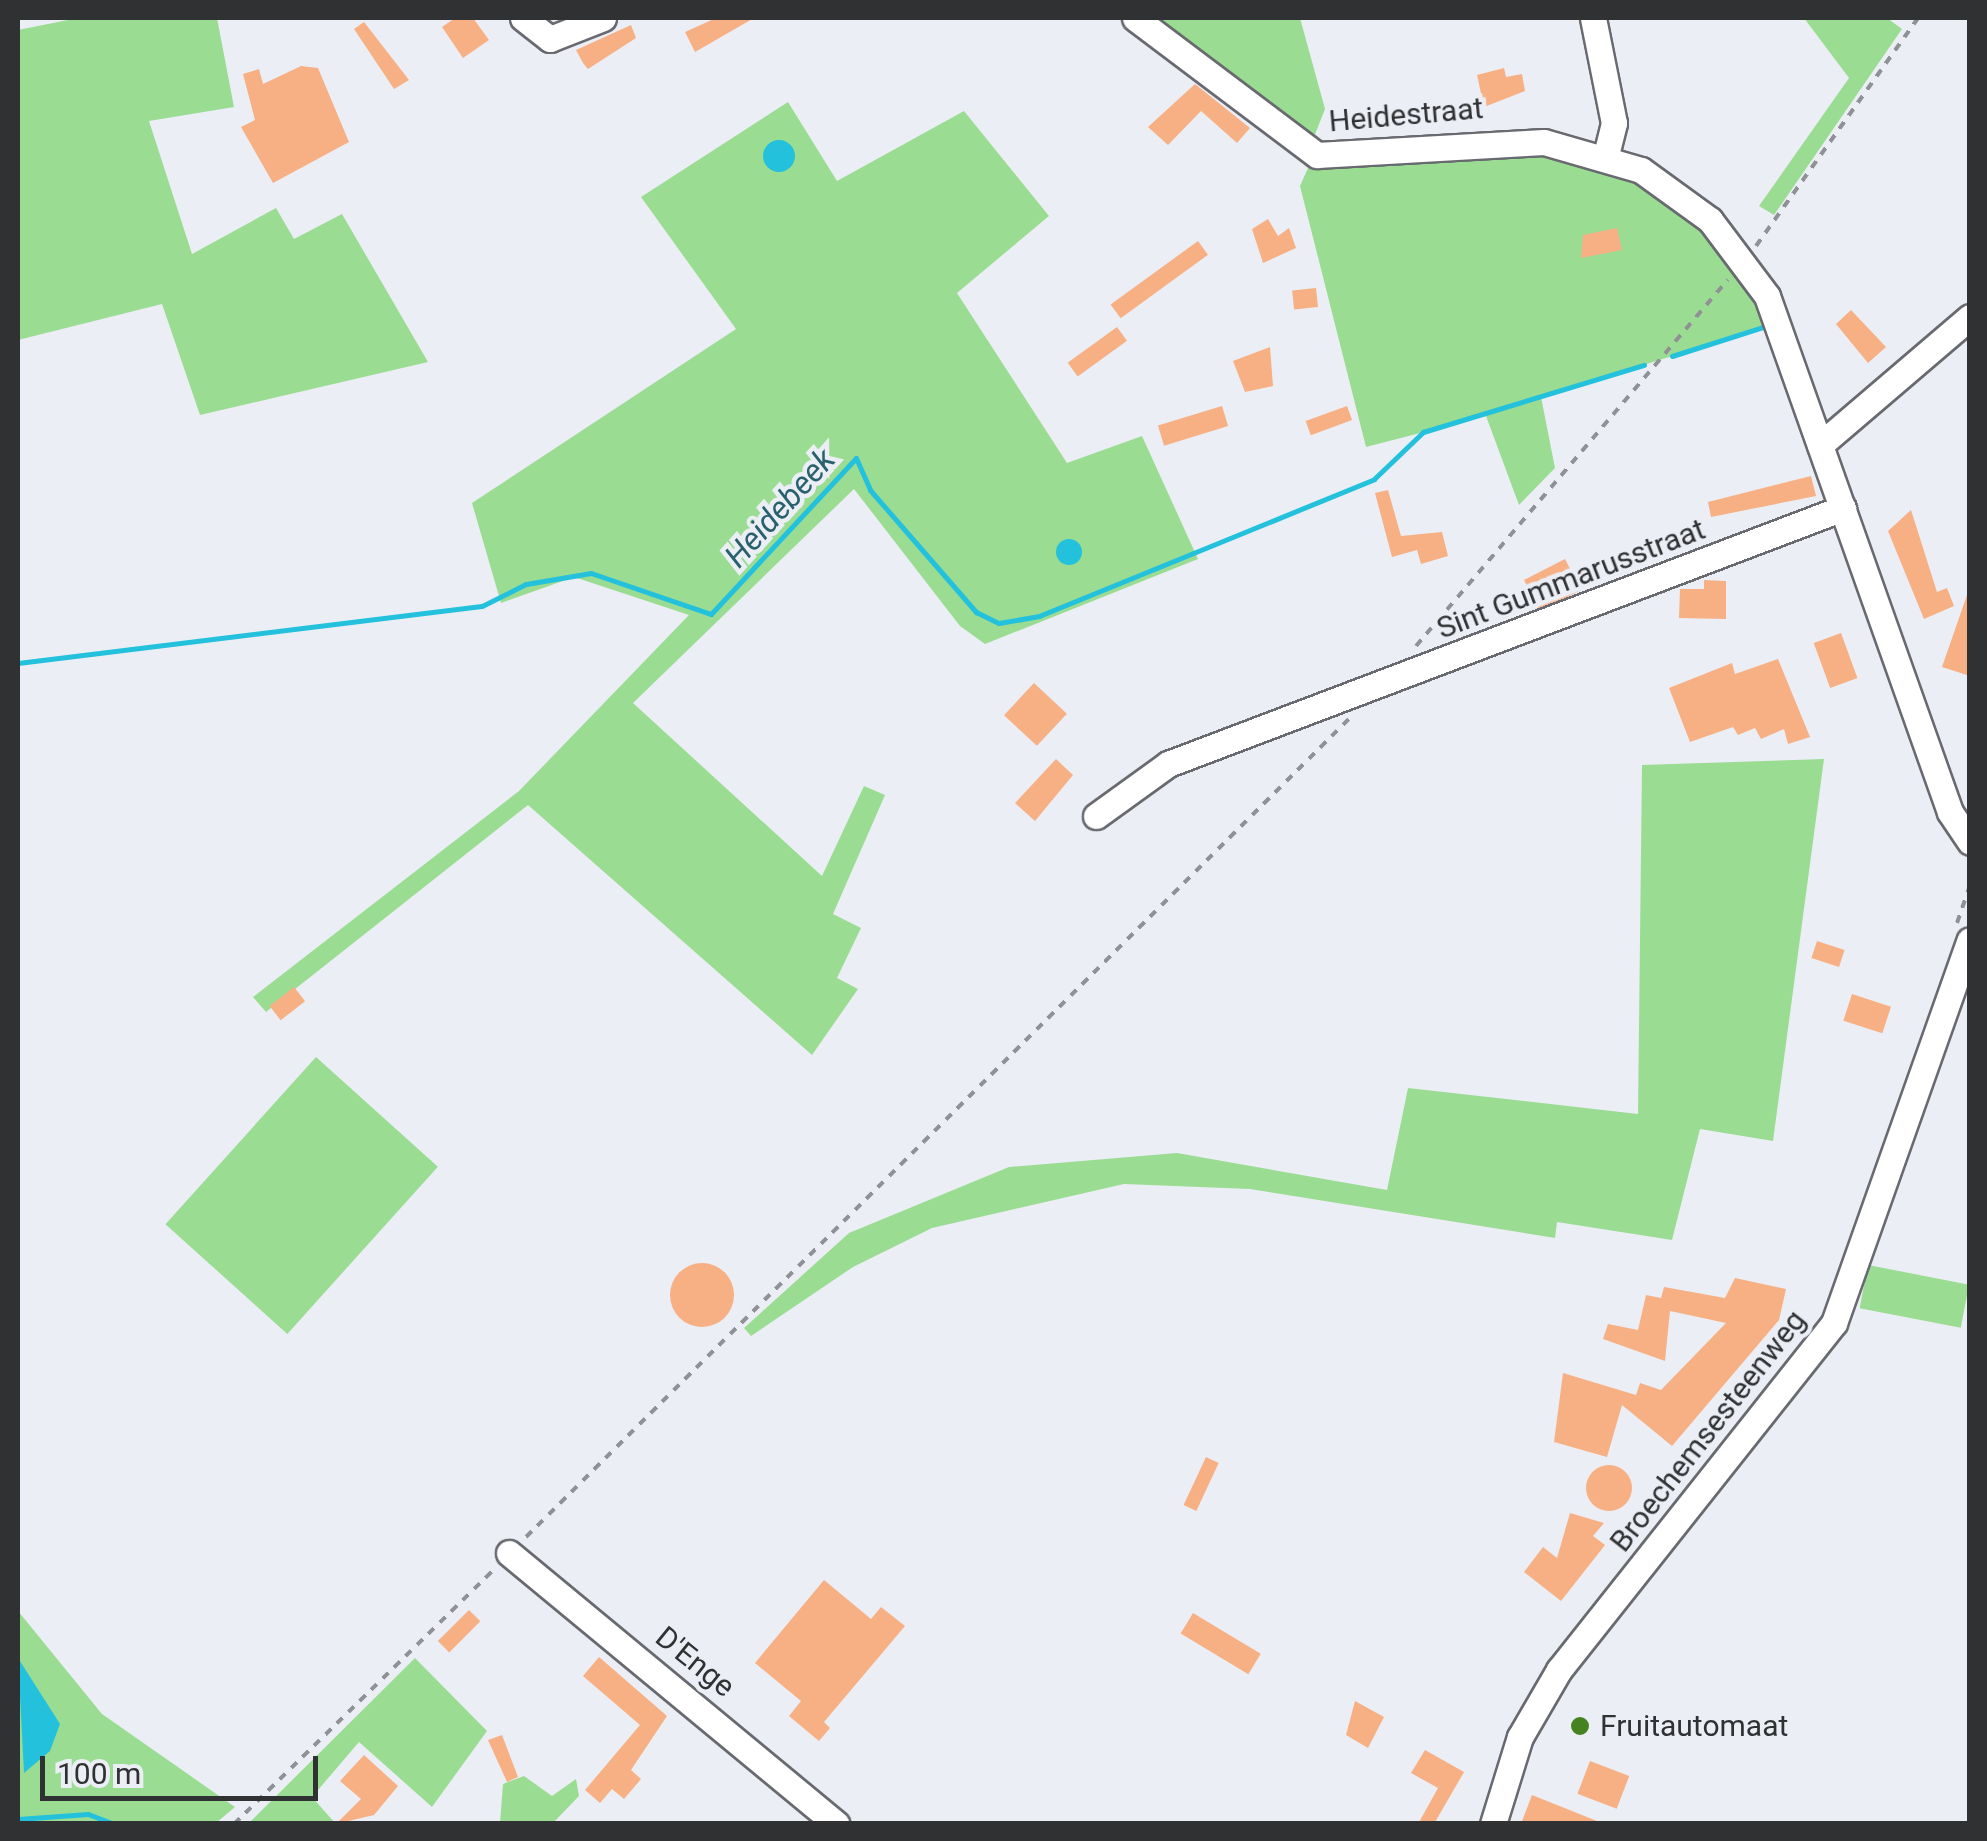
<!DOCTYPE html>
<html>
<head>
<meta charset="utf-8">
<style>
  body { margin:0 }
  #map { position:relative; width:1987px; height:1841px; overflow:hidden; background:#eceef5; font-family:Roboto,sans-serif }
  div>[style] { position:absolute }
  .green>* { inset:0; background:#9bdc93; transform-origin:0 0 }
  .water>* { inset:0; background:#24c1dd }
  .round { border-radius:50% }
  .stream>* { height:5px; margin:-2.5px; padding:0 2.5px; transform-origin:2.5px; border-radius:2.5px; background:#24c1dd }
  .building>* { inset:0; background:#f6b084; transform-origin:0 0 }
  .path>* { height:4px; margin-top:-2px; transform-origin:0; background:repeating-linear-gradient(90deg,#909196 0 8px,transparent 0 16px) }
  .roads { filter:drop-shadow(2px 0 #686a70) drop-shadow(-2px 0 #686a70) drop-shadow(0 2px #686a70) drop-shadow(0 -2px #686a70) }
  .minor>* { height:25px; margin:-12.5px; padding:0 12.5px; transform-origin:12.5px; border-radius:12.5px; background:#fff }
  .dots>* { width:28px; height:28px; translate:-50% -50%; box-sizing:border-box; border:5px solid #eceef5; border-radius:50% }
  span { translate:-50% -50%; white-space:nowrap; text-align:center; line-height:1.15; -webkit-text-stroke:9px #eceef5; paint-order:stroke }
  .street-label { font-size:30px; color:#303133 }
  .poi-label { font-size:30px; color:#303133 }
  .left { translate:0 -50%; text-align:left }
  .water-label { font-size:32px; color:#28616d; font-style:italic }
  .frame { position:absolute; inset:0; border:20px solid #303133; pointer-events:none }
  .scale { position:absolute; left:40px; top:1756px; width:278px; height:45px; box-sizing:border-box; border:5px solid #303133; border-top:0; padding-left:12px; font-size:30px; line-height:35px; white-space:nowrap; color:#303133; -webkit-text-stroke:8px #eceef5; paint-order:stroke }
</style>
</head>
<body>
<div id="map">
  <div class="green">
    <i style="clip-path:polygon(78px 18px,217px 18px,234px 107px,149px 121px,192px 254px,276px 208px,294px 239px,342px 214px,428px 362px,200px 415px,162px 304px,18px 340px,18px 30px)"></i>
    <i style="clip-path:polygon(1150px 18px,1300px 18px,1325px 109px,1312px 142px)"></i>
    <i style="clip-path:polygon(1804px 18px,1887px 18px,1902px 29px,1774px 215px,1759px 206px,1849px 78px)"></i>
    <i style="clip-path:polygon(788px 102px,837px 181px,964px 111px,1049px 216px,957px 293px,1067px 463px,1142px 436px,1198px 559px,985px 644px,960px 626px,854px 489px,633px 703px,822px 876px,864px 786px,885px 795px,833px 914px,861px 928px,837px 978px,858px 989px,812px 1055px,528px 805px,266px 1012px,253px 997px,519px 791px,689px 615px,574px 577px,501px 603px,472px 503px,736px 329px,641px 197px)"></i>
    <i style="clip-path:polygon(1548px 152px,1630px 178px,1708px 231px,1768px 326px,1541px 397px,1555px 468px,1519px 505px,1486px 416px,1366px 447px,1300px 186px,1308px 168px)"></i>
    <i style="clip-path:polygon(1824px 759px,1773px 1141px,1700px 1129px,1672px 1240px,1557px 1222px,1555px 1238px,1250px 1189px,1124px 1184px,932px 1228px,853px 1267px,751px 1336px,744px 1328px,849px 1233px,1009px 1167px,1177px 1153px,1387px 1190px,1408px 1088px,1638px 1114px,1642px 765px)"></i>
    <i style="left:316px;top:1057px;width:164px;height:225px;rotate:42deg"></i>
    <i style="left:1868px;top:1265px;width:103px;height:44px;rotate:11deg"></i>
    <i style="clip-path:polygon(18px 1611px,102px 1714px,235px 1807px,216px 1823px,18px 1823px)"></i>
    <i style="clip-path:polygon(415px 1658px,487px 1731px,432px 1807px,359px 1742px,312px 1797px,335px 1823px,249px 1823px)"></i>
    <i style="clip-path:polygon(524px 1776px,552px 1796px,576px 1779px,579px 1796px,553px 1823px,500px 1823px,503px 1784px)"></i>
  </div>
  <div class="water">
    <i class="round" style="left:763px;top:140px;width:32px;height:32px"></i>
    <i class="round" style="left:1056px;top:539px;width:26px;height:26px"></i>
    <i style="clip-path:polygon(18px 1658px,60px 1724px,50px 1751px,24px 1773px)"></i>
  </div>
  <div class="stream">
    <i style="left:1672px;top:356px;width:96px;rotate:-17.7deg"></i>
    <i style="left:18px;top:663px;width:467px;rotate:-7deg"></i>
    <i style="left:482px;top:606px;width:49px;rotate:-26.6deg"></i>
    <i style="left:526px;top:584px;width:66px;rotate:-9.6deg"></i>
    <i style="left:591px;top:573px;width:127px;rotate:18.9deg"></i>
    <i style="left:711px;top:614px;width:213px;rotate:-47.1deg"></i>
    <i style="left:856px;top:458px;width:35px;rotate:66deg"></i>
    <i style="left:870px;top:490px;width:162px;rotate:49deg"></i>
    <i style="left:976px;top:612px;width:25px;rotate:26deg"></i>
    <i style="left:999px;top:623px;width:41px;rotate:-9.9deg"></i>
    <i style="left:1039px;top:616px;width:362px;rotate:-22.2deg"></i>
    <i style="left:1374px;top:479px;width:68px;rotate:-43.8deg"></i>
    <i style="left:1423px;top:432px;width:231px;rotate:-16.9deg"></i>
    <i style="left:18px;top:1819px;width:70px;rotate:-4.1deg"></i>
    <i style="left:88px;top:1814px;width:28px;rotate:21deg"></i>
  </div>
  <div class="building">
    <i style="clip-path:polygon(455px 18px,473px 18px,489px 40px,463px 58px,442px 27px)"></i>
    <i style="clip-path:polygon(716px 18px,754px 18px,695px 52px,685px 32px)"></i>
    <i style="clip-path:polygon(364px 22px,409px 80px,394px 89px,354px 29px)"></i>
    <i style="clip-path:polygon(631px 25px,636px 38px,588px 69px,583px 63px,576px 50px)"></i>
    <i style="clip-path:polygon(301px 66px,318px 68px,349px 142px,273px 183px,241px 127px,255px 120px,243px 74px,259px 69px,263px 84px)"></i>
    <i style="clip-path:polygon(1504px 68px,1506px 77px,1522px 74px,1525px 91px,1484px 107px,1477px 75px)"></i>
    <i style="clip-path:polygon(1195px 84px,1250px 128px,1237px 143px,1201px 111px,1168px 145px,1148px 127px)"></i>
    <i style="clip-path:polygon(1268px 219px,1278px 236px,1289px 228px,1296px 248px,1263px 263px,1252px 229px)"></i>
    <i style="clip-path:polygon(1617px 228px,1622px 250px,1581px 258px,1583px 235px)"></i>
    <i style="left:1198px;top:241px;width:17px;height:108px;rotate:54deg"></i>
    <i style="left:1316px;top:288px;width:19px;height:24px;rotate:84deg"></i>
    <i style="clip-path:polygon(1851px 310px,1886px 347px,1868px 363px,1836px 324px)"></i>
    <i style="left:1117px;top:327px;width:17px;height:61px;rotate:54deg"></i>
    <i style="clip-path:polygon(1270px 347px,1273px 386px,1245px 392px,1233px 361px)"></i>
    <i style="left:1222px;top:406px;width:21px;height:67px;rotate:73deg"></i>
    <i style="left:1347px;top:406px;width:15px;height:44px;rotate:70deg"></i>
    <i style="clip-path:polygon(1811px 476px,1816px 496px,1711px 517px,1708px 502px)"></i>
    <i style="clip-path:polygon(1388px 490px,1401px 536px,1442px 532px,1448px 556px,1421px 564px,1417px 550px,1392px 557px,1375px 493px)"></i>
    <i style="clip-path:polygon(1911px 510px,1937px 592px,1947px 588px,1954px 606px,1924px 619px,1888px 531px)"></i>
    <i style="left:1565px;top:559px;width:35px;height:46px;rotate:63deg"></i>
    <i style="clip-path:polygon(1704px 580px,1726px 581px,1726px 619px,1679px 618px,1680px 589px,1704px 589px)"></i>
    <i style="clip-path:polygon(1967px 595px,1970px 595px,1970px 676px,1942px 667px)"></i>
    <i style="left:1841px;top:633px;width:48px;height:29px;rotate:70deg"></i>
    <i style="clip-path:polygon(1778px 659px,1810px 737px,1788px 744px,1784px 729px,1761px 739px,1755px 728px,1738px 735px,1733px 727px,1690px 742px,1669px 688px,1732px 663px,1735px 674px)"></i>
    <i style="left:1034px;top:683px;width:45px;height:44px;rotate:43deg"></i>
    <i style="clip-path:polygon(1056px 759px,1073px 775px,1035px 821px,1015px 803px)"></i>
    <i style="left:1817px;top:941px;width:29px;height:18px;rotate:18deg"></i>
    <i style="left:294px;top:987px;width:18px;height:31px;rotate:52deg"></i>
    <i style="left:1852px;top:994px;width:41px;height:28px;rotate:18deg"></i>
    <i class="round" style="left:670px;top:1263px;width:64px;height:64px"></i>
    <i style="clip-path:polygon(1735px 1278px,1786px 1289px,1779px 1320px,1672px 1446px,1622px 1405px,1607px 1457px,1554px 1442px,1563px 1373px,1636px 1395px,1640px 1383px,1661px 1390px,1726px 1323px,1670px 1311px,1665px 1361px,1603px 1339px,1608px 1324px,1638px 1330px,1646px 1295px,1661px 1298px,1664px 1287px,1725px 1298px)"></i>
    <i style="left:1206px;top:1457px;width:14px;height:53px;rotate:25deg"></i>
    <i class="round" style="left:1586px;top:1465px;width:46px;height:46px"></i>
    <i style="clip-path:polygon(1570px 1513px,1604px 1523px,1593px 1536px,1605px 1545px,1561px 1601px,1524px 1572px,1543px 1547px,1557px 1558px)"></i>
    <i style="clip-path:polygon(824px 1580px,871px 1619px,881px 1607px,905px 1626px,824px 1722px,830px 1728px,819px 1741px,789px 1716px,801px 1701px,755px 1663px)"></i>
    <i style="left:469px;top:1610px;width:16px;height:44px;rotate:45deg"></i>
    <i style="left:1193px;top:1613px;width:79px;height:24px;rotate:31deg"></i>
    <i style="clip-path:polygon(599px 1657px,667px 1716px,631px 1770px,641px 1779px,624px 1799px,612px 1789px,600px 1803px,585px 1790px,640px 1725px,583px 1676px)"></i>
    <i style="clip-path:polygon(1355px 1701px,1384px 1717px,1368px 1748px,1346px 1735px)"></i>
    <i style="clip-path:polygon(502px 1735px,518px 1777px,507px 1782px,488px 1740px)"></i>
    <i style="clip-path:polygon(1425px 1750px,1464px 1772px,1434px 1824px,1418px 1824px,1438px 1788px,1411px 1773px)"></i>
    <i style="clip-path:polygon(364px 1755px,398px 1786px,374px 1815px,336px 1824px,361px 1799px,340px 1781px)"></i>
    <i style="left:1590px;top:1761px;width:42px;height:35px;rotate:21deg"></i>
    <i style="clip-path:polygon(1532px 1795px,1602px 1823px,1602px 1824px,1521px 1824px)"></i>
  </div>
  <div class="path">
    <i style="left:1756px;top:246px;width:280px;rotate:-54.6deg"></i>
    <i style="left:1416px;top:646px;width:481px;rotate:-49.6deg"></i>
    <i style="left:1957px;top:923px;width:39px;rotate:-71deg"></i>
    <i style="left:526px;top:1537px;width:1160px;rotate:-44.83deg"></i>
    <i style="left:234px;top:1824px;width:364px;rotate:-44.4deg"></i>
  </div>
  <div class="roads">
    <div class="minor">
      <i style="left:523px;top:18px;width:34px;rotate:38deg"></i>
      <i style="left:550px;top:39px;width:57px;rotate:-21.6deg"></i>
      <i style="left:1135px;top:18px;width:228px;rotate:37deg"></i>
      <i style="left:1317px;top:155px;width:227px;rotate:-3.3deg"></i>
      <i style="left:1544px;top:142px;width:101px;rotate:16.1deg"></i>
      <i style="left:1641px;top:170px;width:85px;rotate:35.9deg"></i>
      <i style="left:1710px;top:220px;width:95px;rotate:53.1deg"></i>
      <i style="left:1767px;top:296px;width:547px;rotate:70.47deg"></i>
      <i style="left:1950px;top:812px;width:36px;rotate:56deg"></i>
      <i style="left:1593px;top:18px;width:107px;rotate:78.7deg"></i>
      <i style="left:1614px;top:123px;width:34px;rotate:104deg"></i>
      <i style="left:1820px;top:445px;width:197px;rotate:-40.5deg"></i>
      <i style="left:1096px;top:816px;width:89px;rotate:-35.8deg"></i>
      <i style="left:1168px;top:764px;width:722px;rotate:-20.77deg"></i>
      <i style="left:509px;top:1553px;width:425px;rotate:39.6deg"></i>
      <i style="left:1493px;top:1824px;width:91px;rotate:-72.8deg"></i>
      <i style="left:1520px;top:1737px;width:78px;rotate:-59.8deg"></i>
      <i style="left:1559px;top:1670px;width:443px;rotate:-51.6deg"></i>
      <i style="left:1834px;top:1323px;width:406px;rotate:-70.5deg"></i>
    </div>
  </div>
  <div class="dots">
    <i style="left:1580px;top:1726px;background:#458321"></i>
  </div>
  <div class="street-label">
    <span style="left:1406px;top:115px;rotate:-5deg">Heidestraat</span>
    <span style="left:1571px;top:579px;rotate:-21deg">Sint Gummarusstraat</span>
    <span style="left:1708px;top:1431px;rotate:-52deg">Broechemsesteenweg</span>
    <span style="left:695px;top:1662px;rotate:39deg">D'Enge</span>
  </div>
  <div class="poi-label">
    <span class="left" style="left:1600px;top:1726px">Fruitautomaat</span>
  </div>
  <div class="water-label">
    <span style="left:780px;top:508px;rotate:-48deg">Heidebeek</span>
  </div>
  <div class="frame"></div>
  <div class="scale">100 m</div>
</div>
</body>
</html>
